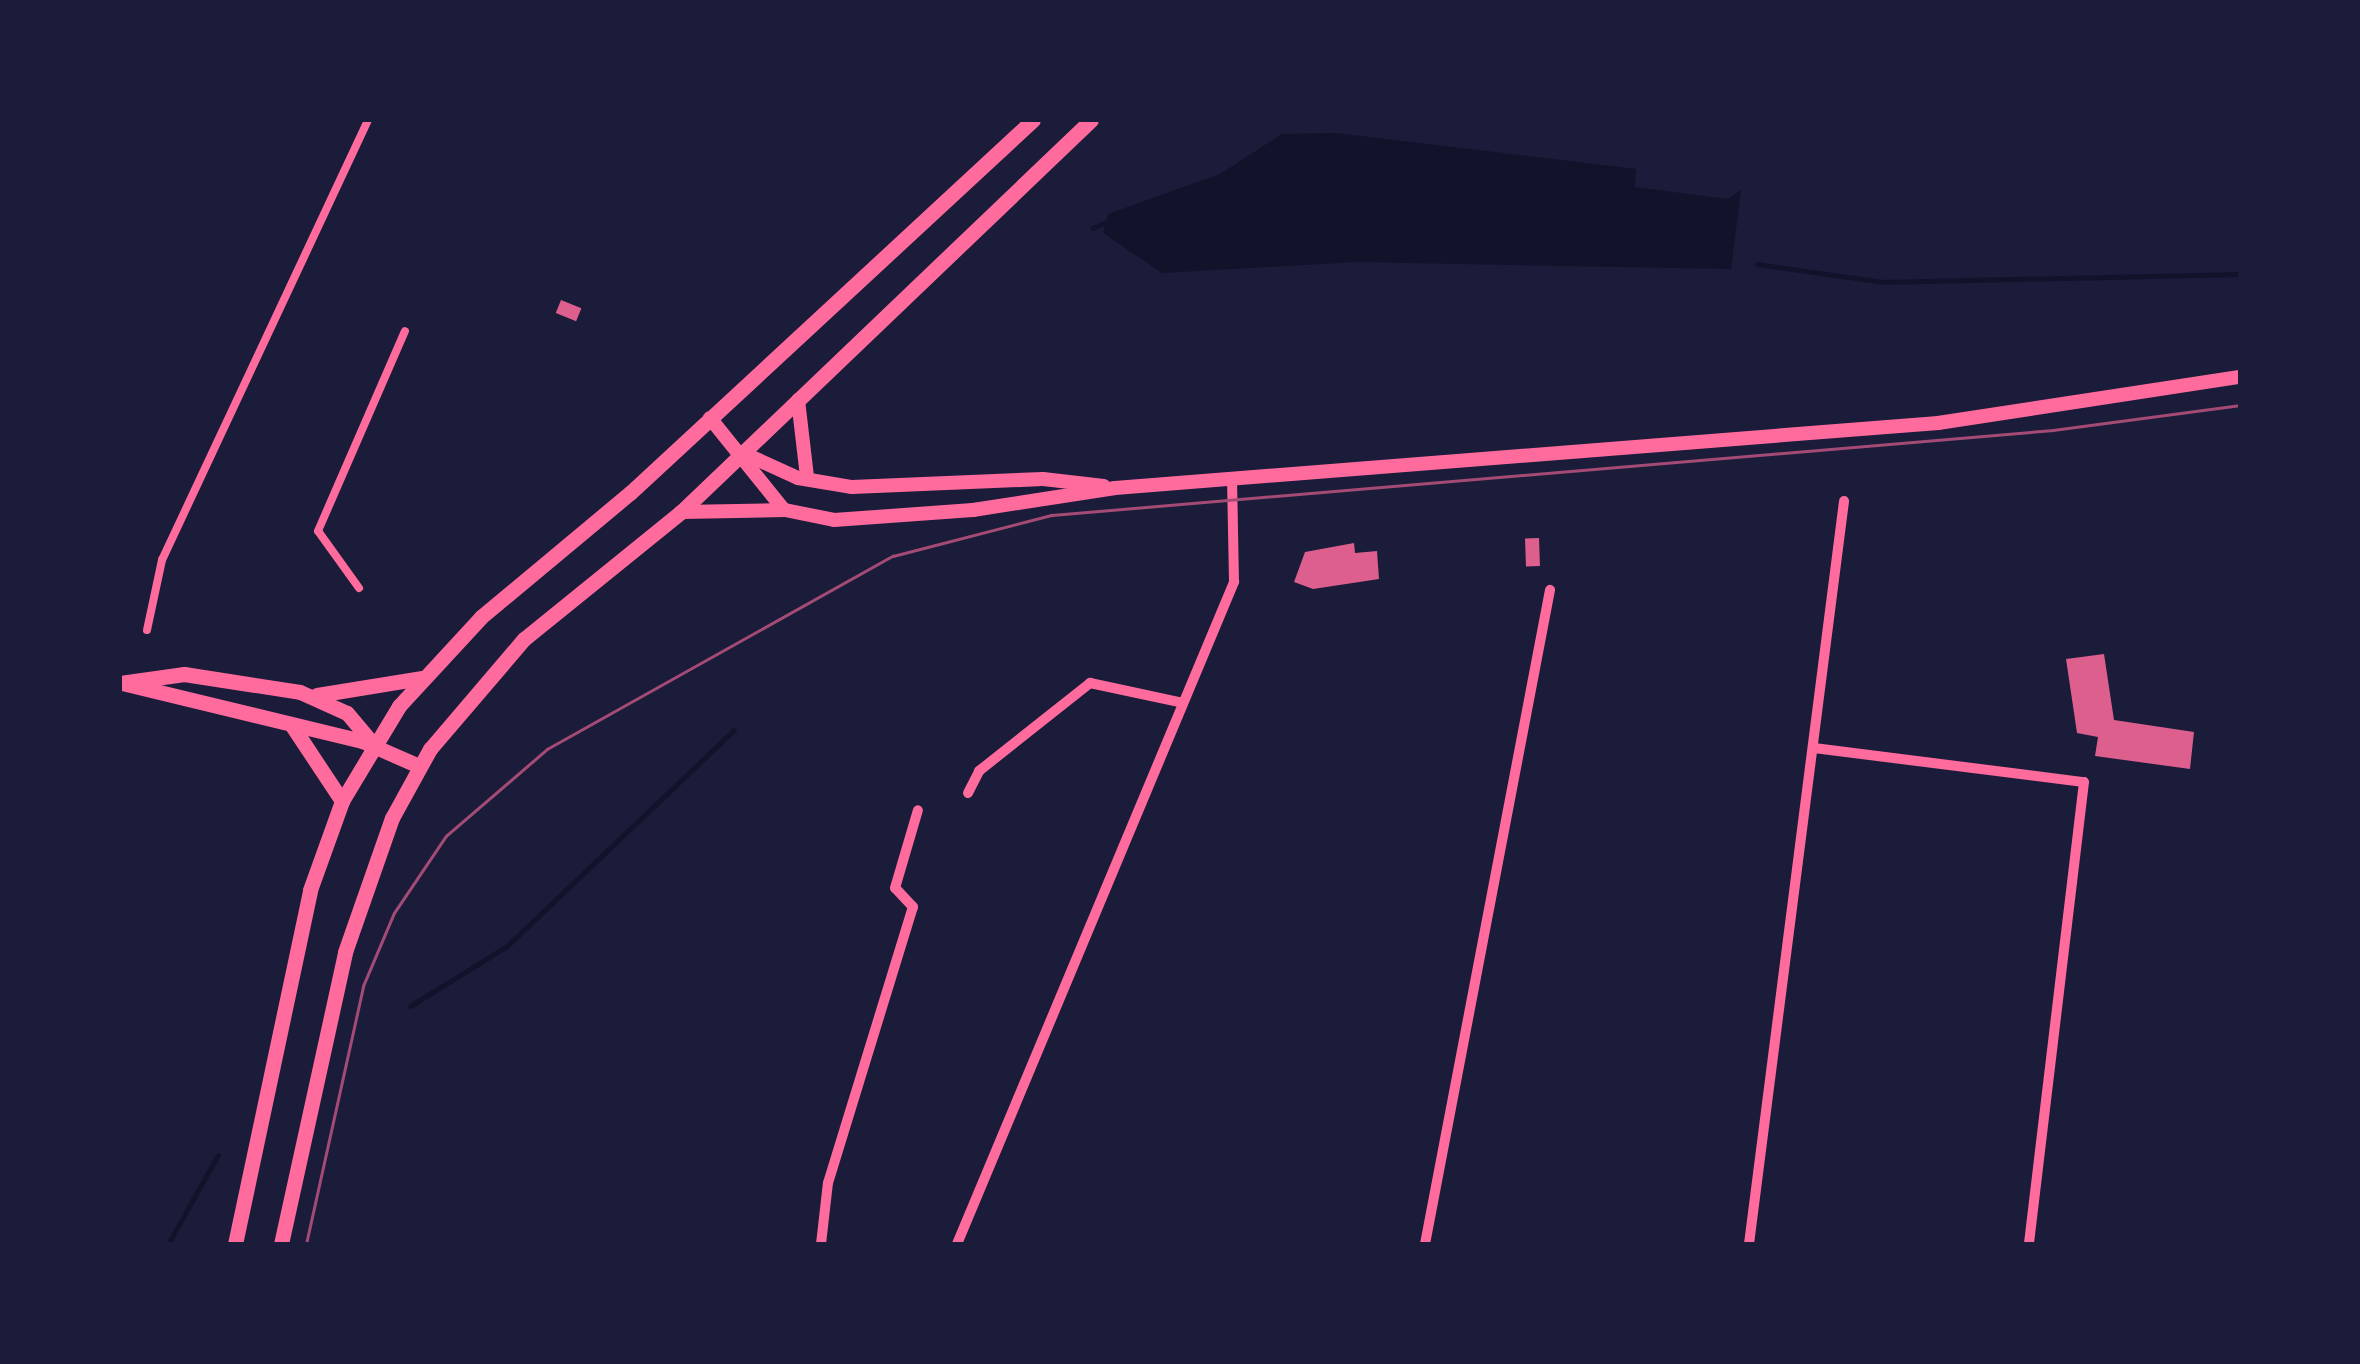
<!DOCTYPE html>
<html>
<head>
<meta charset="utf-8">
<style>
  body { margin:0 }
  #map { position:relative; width:2360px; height:1364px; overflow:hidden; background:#1b1b3a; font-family:Mulish,sans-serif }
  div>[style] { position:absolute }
  .water>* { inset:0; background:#12122b }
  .stream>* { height:5px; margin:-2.5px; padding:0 2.5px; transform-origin:2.5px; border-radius:2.5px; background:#12122b }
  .building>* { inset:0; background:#dd5f8e; transform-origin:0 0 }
  .pedestrian>* { height:8px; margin:-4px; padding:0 4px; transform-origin:4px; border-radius:4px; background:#ff6b9d }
  .minor>* { height:10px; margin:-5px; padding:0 5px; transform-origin:5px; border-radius:5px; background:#ff6b9d }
  .secondary>* { height:14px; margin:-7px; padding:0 7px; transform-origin:7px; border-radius:7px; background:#ff6b9d }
  .primary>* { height:15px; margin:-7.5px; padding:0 7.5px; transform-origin:7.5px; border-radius:7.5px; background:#ff6b9d }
  .tram>* { height:2.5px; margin:-1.25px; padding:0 1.25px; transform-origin:1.25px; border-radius:1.25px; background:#a44b75 }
  span { translate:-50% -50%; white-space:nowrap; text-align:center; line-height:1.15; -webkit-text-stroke:8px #1b1b3a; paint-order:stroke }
  .frame { position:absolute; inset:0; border:122px solid #1b1b3a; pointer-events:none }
</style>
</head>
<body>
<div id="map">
  <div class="water">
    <i style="clip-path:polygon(1336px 133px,1636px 169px,1635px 187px,1727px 199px,1741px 190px,1731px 269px,1356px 262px,1162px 273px,1103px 233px,1108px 214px,1220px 174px,1282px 134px)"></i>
  </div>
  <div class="stream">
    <i style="left:1093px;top:228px;width:17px;rotate:-25deg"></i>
    <i style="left:1757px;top:264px;width:127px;rotate:8.1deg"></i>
    <i style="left:1883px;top:282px;width:357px;rotate:-1.3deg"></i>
    <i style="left:410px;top:1006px;width:114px;rotate:-31.7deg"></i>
    <i style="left:507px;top:946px;width:313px;rotate:-43.6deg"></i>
    <i style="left:168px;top:1244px;width:102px;rotate:-60.7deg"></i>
  </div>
  <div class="building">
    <i style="left:561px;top:300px;width:22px;height:14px;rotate:22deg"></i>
    <i style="left:1539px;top:538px;width:28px;height:14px;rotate:88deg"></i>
    <i style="clip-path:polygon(1354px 543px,1355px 553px,1377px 551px,1379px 579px,1313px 589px,1294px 582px,1305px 552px)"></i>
    <i style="clip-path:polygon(2104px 654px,2114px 720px,2194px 732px,2190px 769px,2095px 756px,2098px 737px,2077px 733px,2066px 659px)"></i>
  </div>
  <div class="pedestrian">
    <i style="left:359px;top:588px;width:70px;rotate:-125.7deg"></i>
    <i style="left:318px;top:531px;width:218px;rotate:-66.5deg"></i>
    <i style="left:147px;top:630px;width:72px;rotate:-77.9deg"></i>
    <i style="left:162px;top:560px;width:486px;rotate:-64.9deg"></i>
  </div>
  <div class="minor">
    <i style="left:1814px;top:748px;width:272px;rotate:7.2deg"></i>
    <i style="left:2084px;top:782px;width:465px;rotate:96.8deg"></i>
    <i style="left:968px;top:793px;width:25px;rotate:-63deg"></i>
    <i style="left:979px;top:771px;width:142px;rotate:-38.4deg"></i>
    <i style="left:1090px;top:683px;width:95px;rotate:12.1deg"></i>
    <i style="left:821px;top:1244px;width:61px;rotate:-83.5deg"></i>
    <i style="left:828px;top:1183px;width:289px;rotate:-72.9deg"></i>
    <i style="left:913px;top:907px;width:26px;rotate:-133deg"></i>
    <i style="left:895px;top:888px;width:81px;rotate:-73.6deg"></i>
    <i style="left:957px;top:1244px;width:718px;rotate:-67.29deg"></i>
    <i style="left:1234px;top:582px;width:104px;rotate:-91.1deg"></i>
    <i style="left:1425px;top:1244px;width:666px;rotate:-79.18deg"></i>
    <i style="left:1749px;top:1244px;width:749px;rotate:-82.71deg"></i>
  </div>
  <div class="secondary">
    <i style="left:798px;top:400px;width:78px;rotate:83.3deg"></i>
    <i style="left:710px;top:418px;width:118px;rotate:51.2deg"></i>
    <i style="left:743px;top:453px;width:60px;rotate:24.4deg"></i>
    <i style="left:798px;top:478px;width:55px;rotate:9.5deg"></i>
    <i style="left:852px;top:487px;width:191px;rotate:-2.4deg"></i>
    <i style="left:1043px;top:479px;width:61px;rotate:6.5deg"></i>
    <i style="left:681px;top:512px;width:104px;rotate:-1.1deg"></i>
    <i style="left:785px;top:510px;width:50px;rotate:11.5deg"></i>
    <i style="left:834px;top:520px;width:139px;rotate:-4.1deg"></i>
    <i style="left:973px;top:510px;width:144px;rotate:-8.8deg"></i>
    <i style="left:1115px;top:488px;width:826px;rotate:-4.52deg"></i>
    <i style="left:1938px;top:423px;width:305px;rotate:-8.7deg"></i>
  </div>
  <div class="primary">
    <i style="left:120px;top:683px;width:65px;rotate:-8deg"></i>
    <i style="left:184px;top:674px;width:117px;rotate:8.8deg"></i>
    <i style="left:300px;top:692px;width:51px;rotate:24.1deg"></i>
    <i style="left:347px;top:713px;width:40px;rotate:50deg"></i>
    <i style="left:122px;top:683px;width:247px;rotate:13.6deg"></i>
    <i style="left:362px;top:741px;width:62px;rotate:23.7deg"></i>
    <i style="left:317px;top:695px;width:105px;rotate:-9.3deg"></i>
    <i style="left:293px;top:727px;width:89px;rotate:56.5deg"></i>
    <i style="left:235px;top:1244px;width:362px;rotate:-78deg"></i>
    <i style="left:310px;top:890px;width:95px;rotate:-70.2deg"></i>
    <i style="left:342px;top:801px;width:111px;rotate:-59deg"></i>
    <i style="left:399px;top:706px;width:121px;rotate:-47.3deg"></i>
    <i style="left:481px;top:617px;width:194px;rotate:-39.8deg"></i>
    <i style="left:630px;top:493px;width:549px;rotate:-42.79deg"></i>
    <i style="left:281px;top:1244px;width:299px;rotate:-77.6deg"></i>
    <i style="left:345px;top:952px;width:142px;rotate:-70.7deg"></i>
    <i style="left:392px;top:818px;width:79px;rotate:-61.2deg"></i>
    <i style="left:430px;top:749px;width:145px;rotate:-49.5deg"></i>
    <i style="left:524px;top:639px;width:202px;rotate:-39deg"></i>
    <i style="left:681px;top:512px;width:567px;rotate:-43.71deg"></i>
  </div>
  <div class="tram">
    <i style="left:306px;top:1244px;width:264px;rotate:-77.5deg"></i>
    <i style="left:363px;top:986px;width:79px;rotate:-67deg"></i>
    <i style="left:394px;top:913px;width:93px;rotate:-56deg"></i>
    <i style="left:446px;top:836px;width:133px;rotate:-40.7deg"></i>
    <i style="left:547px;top:749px;width:396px;rotate:-29.2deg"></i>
    <i style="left:893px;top:556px;width:164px;rotate:-14.5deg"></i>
    <i style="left:1052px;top:515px;width:1005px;rotate:-4.85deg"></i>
    <i style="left:2053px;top:430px;width:189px;rotate:-7.6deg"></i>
  </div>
  <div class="frame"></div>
</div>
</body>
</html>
